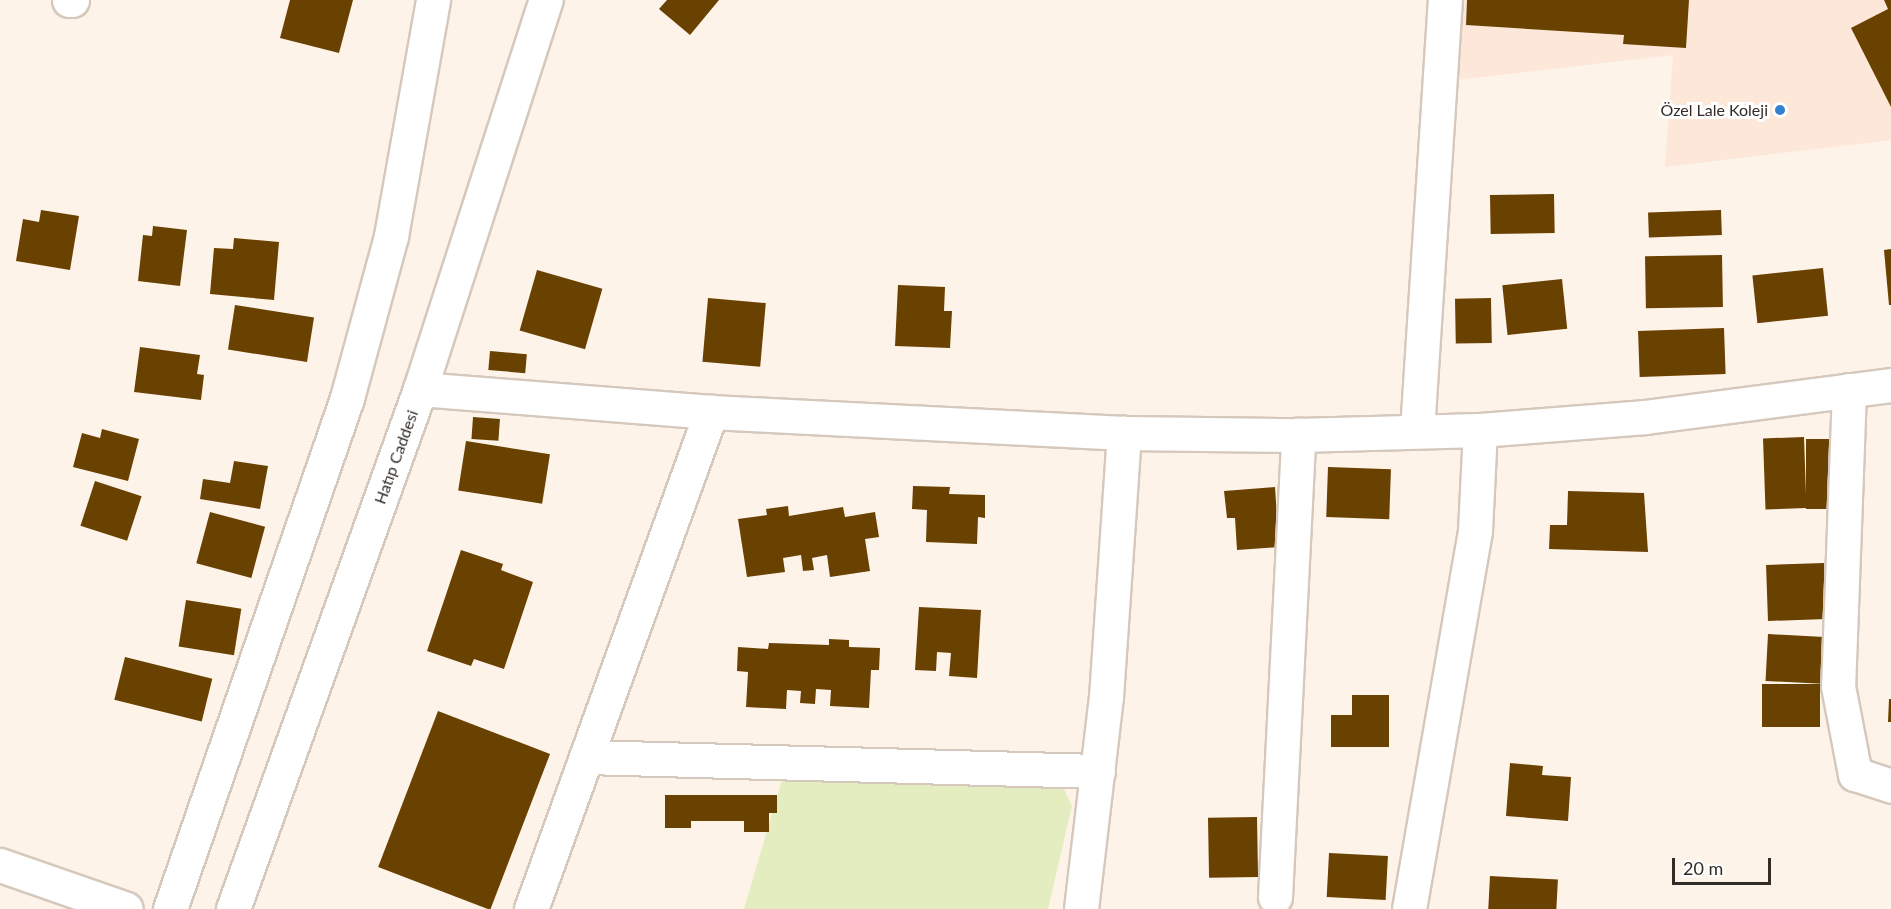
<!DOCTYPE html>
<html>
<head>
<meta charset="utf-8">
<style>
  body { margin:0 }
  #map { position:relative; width:1891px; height:909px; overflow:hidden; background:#fef3e9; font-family:Lato,sans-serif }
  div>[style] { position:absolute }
  .education>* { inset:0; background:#fce7d8 }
  .green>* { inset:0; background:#e4edbf }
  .building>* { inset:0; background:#694100; transform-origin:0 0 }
  .roads { filter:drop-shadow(2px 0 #d5c8bc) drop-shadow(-2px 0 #d5c8bc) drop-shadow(0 2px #d5c8bc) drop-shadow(0 -2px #d5c8bc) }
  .minor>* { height:33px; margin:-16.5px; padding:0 16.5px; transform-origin:16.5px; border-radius:16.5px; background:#fff }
  .major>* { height:33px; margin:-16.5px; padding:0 16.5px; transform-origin:16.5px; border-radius:16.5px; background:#fff }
  .dots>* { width:16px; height:16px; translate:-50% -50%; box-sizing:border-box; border:3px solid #fff; border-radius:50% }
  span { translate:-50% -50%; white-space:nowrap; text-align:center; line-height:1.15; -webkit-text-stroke:6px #fff; paint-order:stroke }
  .poi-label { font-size:16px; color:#312c27 }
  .right { translate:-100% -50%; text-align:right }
  .street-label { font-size:16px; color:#312c27 }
  .scale { position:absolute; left:1672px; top:858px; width:99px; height:27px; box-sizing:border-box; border:3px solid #312c27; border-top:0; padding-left:8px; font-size:18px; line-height:21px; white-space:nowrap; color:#312c27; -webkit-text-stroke:4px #fff; paint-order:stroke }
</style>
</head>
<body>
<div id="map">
  <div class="education">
    <i style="clip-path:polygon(1460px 0,1891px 0,1891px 140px,1665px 167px,1673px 55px,1456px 80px)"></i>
  </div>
  <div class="green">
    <i style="clip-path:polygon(782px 780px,1062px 785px,1072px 806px,1048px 909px,744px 909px)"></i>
  </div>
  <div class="building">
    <i style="clip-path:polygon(290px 0,353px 0,339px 53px,280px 38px)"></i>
    <i style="clip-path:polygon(667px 0,719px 0,690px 35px,659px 9px)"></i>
    <i style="clip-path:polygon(1467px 0,1689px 0,1686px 48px,1623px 44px,1624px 35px,1466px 25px)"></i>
    <i style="clip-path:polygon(1884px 0,1891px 0,1891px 107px,1851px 28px,1888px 9px)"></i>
    <i style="left:1554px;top:194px;width:39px;height:64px;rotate:89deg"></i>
    <i style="clip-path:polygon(41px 210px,79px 216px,70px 270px,16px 261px,23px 219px,39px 222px)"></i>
    <i style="left:1721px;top:210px;width:25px;height:73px;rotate:88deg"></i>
    <i style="clip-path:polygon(153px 226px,187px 230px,180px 286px,138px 281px,143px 235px,152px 236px)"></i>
    <i style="clip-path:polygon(234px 238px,279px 242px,274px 300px,210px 294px,214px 248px,233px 249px)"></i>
    <i style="clip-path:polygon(1891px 249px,1891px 305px,1889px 305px,1884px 250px)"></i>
    <i style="left:1722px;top:255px;width:52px;height:77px;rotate:89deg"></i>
    <i style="left:1823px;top:268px;width:48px;height:71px;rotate:84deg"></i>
    <i style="left:537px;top:270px;width:68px;height:63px;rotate:16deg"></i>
    <i style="left:1562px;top:279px;width:50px;height:60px;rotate:84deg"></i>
    <i style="clip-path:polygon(898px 285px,945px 287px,944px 311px,952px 311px,950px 348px,895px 346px)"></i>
    <i style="left:708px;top:298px;width:58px;height:64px;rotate:5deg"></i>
    <i style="left:1491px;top:298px;width:45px;height:36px;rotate:89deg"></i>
    <i style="left:235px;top:305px;width:80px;height:45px;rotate:9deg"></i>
    <i style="left:1724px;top:328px;width:46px;height:86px;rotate:88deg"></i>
    <i style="clip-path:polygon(140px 347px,200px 355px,197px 374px,204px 375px,201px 400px,134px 392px)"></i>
    <i style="left:490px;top:351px;width:37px;height:19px;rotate:5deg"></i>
    <i style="left:473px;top:417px;width:27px;height:22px;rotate:4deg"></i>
    <i style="clip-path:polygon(102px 429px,139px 439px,128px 481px,73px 467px,82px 433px,100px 438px)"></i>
    <i style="left:1804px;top:437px;width:71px;height:41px;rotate:88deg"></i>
    <i style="left:1806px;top:439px;width:25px;height:70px"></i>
    <i style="left:466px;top:441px;width:85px;height:50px;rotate:9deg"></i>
    <i style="clip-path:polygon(234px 461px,268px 466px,260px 509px,200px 499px,203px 479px,230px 483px)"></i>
    <i style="left:1328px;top:467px;width:63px;height:50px;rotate:2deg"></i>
    <i style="left:95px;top:481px;width:49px;height:47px;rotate:18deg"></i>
    <i style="clip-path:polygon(913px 486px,950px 487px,949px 494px,985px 495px,985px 518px,978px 517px,977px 544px,926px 542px,927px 510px,912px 509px)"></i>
    <i style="clip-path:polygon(1275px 487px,1279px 547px,1237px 550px,1235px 518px,1227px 518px,1224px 491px)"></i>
    <i style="clip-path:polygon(1568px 491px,1644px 493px,1648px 552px,1549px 549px,1550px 525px,1567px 525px)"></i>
    <i style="clip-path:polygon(788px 506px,789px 516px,843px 507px,845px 517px,875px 512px,879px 537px,865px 539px,870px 571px,830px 577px,827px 555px,812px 558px,814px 570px,803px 571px,801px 555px,783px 558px,785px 572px,747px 577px,738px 519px,767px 515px,766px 509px)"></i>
    <i style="left:210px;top:512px;width:57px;height:53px;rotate:15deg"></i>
    <i style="clip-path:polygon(461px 550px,503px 564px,501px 570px,533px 582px,504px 669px,474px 659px,471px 666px,427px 651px)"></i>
    <i style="left:1824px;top:563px;width:56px;height:58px;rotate:88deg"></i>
    <i style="left:186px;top:600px;width:56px;height:47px;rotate:9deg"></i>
    <i style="clip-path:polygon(919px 607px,981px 610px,977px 678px,949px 676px,951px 653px,937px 652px,936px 671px,915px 670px)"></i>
    <i style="left:1768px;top:634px;width:56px;height:47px;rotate:3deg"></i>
    <i style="clip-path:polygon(829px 639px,849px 640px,849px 647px,880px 648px,879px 670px,871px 670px,869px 708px,830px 706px,831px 690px,816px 689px,815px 704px,800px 703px,801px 691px,787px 690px,786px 709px,746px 707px,748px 672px,737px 671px,738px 647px,768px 649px,769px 643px,829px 645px)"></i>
    <i style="left:125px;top:657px;width:90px;height:44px;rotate:14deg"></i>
    <i style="left:1762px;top:684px;width:58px;height:43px"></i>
    <i style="clip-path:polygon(1352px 695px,1389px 695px,1389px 747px,1331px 747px,1331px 715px,1352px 715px)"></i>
    <i style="clip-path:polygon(1889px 699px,1891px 699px,1891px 722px,1888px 722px)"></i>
    <i style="left:438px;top:711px;width:120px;height:167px;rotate:21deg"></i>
    <i style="clip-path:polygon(1510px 763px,1543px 766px,1542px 775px,1571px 777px,1568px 821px,1506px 816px)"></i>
    <i style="clip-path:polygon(665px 795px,777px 795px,777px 813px,769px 813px,769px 832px,744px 832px,744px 821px,691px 821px,691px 828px,665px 828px)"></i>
    <i style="left:1257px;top:817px;width:60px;height:49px;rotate:89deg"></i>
    <i style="left:1329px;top:853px;width:59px;height:44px;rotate:3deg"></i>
    <i style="left:1490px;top:876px;width:68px;height:33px;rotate:3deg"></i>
  </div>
  <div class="roads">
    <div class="minor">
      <i style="left:69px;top:0;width:3px"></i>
      <i style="left:420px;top:389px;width:292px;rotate:4.5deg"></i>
      <i style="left:711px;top:412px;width:414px;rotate:2.9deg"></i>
      <i style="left:1124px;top:433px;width:174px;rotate:0.7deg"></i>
      <i style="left:1298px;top:435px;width:182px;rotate:-1.6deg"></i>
      <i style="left:1480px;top:430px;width:166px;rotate:-4.5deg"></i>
      <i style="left:1645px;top:417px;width:248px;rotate:-7.4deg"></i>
      <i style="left:1849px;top:390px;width:296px;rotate:92.1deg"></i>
      <i style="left:1838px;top:686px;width:90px;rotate:79.1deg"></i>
      <i style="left:1855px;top:774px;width:38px;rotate:18deg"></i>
      <i style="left:1417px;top:431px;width:432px;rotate:-86.3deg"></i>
      <i style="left:586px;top:757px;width:512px;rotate:1.57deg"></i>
      <i style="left:0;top:865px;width:133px;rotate:19.2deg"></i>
      <i style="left:1275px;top:897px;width:463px;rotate:-87.1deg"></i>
      <i style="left:531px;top:909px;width:529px;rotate:-70.09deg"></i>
      <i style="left:1081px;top:909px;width:213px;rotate:-83.3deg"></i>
      <i style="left:1106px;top:697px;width:265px;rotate:-86.1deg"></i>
      <i style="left:1409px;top:909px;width:384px;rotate:-80.1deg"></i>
      <i style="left:1475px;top:531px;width:101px;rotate:-87.2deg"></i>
    </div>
    <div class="major">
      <i style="left:170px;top:909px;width:541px;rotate:-70.89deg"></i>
      <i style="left:347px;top:398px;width:168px;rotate:-74.8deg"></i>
      <i style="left:391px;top:236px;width:240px;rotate:-79.9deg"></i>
      <i style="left:233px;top:909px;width:553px;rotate:-70.22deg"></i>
      <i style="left:420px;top:389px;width:409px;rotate:-72.1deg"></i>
    </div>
  </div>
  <div class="dots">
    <i style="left:1780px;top:110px;background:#3081d0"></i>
  </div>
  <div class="poi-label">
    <span class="right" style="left:1768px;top:110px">Özel Lale Koleji</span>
  </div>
  <div class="street-label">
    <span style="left:396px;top:457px;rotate:-70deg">Hatıp Caddesi</span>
  </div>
  <div class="scale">20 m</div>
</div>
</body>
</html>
